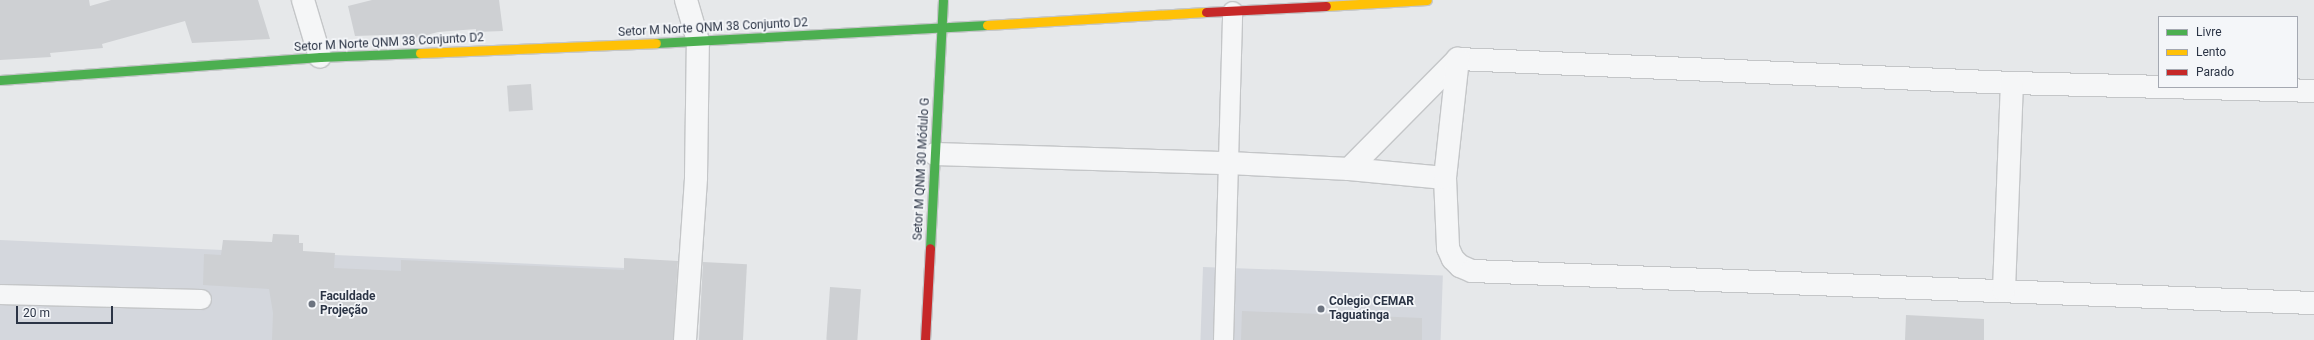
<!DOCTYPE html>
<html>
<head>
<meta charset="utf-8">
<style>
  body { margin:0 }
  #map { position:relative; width:2314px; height:340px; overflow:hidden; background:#e6e8ea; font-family:Roboto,sans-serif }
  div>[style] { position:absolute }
  .built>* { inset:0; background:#d4d7dd; transform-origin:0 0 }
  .building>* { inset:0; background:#ced0d3; transform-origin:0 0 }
  .roads { filter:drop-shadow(1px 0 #c4c6c8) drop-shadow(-1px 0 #c4c6c8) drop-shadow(0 1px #c4c6c8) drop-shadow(0 -1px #c4c6c8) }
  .lane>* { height:19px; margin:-9.5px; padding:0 9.5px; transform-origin:9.5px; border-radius:9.5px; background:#f5f6f7 }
  .street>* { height:22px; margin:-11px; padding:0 11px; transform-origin:11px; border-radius:11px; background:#f5f6f7 }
  .fast>* { height:9px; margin:-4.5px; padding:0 4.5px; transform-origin:4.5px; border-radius:4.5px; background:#4caf50 }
  .slow>* { height:9px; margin:-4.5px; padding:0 4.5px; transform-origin:4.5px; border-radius:4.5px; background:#ffc107 }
  .jam>* { height:9px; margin:-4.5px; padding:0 4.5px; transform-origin:4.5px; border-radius:4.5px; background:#c62828 }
  .dots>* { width:11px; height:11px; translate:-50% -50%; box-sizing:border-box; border:2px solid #f4f6f9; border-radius:50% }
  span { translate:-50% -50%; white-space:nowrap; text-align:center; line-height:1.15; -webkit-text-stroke:3.5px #f4f6f9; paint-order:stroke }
  .street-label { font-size:12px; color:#2b3445 }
  .poi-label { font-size:12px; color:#2b3445; font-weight:700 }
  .left { translate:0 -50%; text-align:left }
  .legend { position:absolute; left:2158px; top:16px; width:140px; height:72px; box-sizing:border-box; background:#f4f6f9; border:1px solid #a4a8b1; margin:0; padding:5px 7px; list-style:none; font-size:12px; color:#2b3445 }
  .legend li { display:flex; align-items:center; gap:8px; height:20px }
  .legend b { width:20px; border:1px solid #a4a8b1 }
  .scale { position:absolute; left:16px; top:306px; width:97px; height:18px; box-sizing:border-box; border:2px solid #2b3445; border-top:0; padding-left:5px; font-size:12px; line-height:14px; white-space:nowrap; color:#2b3445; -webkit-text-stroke:3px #f4f6f9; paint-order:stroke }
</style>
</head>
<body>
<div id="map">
  <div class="built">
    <i style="clip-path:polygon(0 240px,625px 268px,622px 340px,0 340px)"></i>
    <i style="left:1203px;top:267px;width:240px;height:73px;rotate:2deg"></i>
  </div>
  <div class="building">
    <i style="clip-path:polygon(0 0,89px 0,90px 6px,111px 0,258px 0,270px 39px,192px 43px,185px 21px,102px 44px,103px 48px,50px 53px,51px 57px,0 60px)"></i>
    <i style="clip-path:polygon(372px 0,499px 0,503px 31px,476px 32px,476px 29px,438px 32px,416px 38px,414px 34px,355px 36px,348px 6px)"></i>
    <i style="left:531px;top:84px;width:26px;height:24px;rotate:86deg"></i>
    <i style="clip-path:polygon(273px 234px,299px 235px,299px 243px,303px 243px,303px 251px,335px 253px,334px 268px,401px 271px,401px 260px,624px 270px,624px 258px,678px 261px,673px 340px,272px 340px,273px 313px,269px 289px,203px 285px,204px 254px,221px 255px,223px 240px,272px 242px)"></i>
    <i style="left:703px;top:262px;width:44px;height:78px;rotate:3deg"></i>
    <i style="left:830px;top:287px;width:31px;height:53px;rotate:4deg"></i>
    <i style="clip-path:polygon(1242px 311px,1422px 318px,1422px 340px,1241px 340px)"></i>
    <i style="clip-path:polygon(1906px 315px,1984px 319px,1984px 340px,1905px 340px)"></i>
  </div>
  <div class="roads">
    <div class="lane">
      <i style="left:0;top:294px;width:201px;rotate:1.4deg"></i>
      <i style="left:1223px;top:340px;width:329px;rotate:-88.4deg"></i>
    </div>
    <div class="street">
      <i style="left:303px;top:0;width:59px;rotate:73.4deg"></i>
      <i style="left:935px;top:154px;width:294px;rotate:1.8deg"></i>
      <i style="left:1229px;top:163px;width:120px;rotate:2.9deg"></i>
      <i style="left:1349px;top:169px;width:155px;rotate:-45.3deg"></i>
      <i style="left:1458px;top:59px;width:555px;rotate:2.48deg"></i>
      <i style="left:2012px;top:83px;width:302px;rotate:1.5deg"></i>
      <i style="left:1349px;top:169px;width:96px;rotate:5.4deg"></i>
      <i style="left:1445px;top:178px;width:70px;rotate:87.5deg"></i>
      <i style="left:1448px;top:248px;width:12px;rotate:66deg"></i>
      <i style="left:1453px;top:259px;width:10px;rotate:45deg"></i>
      <i style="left:1460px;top:266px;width:13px;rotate:23deg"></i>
      <i style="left:1472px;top:271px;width:843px;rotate:2.18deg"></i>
      <i style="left:1445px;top:178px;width:120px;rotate:-83.8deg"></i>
      <i style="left:2004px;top:290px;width:207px;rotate:-87.8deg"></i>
      <i style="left:685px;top:340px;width:163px;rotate:-86.1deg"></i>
      <i style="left:696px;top:177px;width:136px;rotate:-89.2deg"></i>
      <i style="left:698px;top:41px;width:43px;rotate:-106.3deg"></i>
    </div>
    <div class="fast">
      <i style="left:656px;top:43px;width:331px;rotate:-3.1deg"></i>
      <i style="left:0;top:80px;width:321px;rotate:-4.1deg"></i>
      <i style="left:320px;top:57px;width:100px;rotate:-2.3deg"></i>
      <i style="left:930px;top:248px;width:248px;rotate:-87deg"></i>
    </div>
    <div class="slow">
      <i style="left:1326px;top:6px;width:101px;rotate:-3.4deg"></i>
      <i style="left:987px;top:25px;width:219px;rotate:-3.4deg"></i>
      <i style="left:420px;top:53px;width:236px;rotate:-2.4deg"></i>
    </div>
    <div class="jam">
      <i style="left:1206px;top:12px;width:120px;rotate:-2.9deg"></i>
      <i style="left:925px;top:340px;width:92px;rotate:-86.9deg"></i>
    </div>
  </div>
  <div class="dots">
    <i style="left:312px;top:304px;background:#6c737f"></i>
    <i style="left:1321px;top:309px;background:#6c737f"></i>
  </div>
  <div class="street-label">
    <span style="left:713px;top:28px;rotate:-3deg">Setor M Norte QNM 38 Conjunto D2</span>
    <span style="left:389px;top:43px;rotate:-3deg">Setor M Norte QNM 38 Conjunto D2</span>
    <span style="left:922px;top:169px;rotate:-87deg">Setor M QNM 30 Módulo G</span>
  </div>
  <div class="poi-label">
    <span class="left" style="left:320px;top:304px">Faculdade<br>Projeção</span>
    <span class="left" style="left:1329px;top:309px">Colegio CEMAR<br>Taguatinga</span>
  </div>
  <ul class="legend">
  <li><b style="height:5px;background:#4caf50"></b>Livre</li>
  <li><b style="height:5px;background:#ffc107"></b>Lento</li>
  <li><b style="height:5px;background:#c62828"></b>Parado</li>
  </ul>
  <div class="scale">20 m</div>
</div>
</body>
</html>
